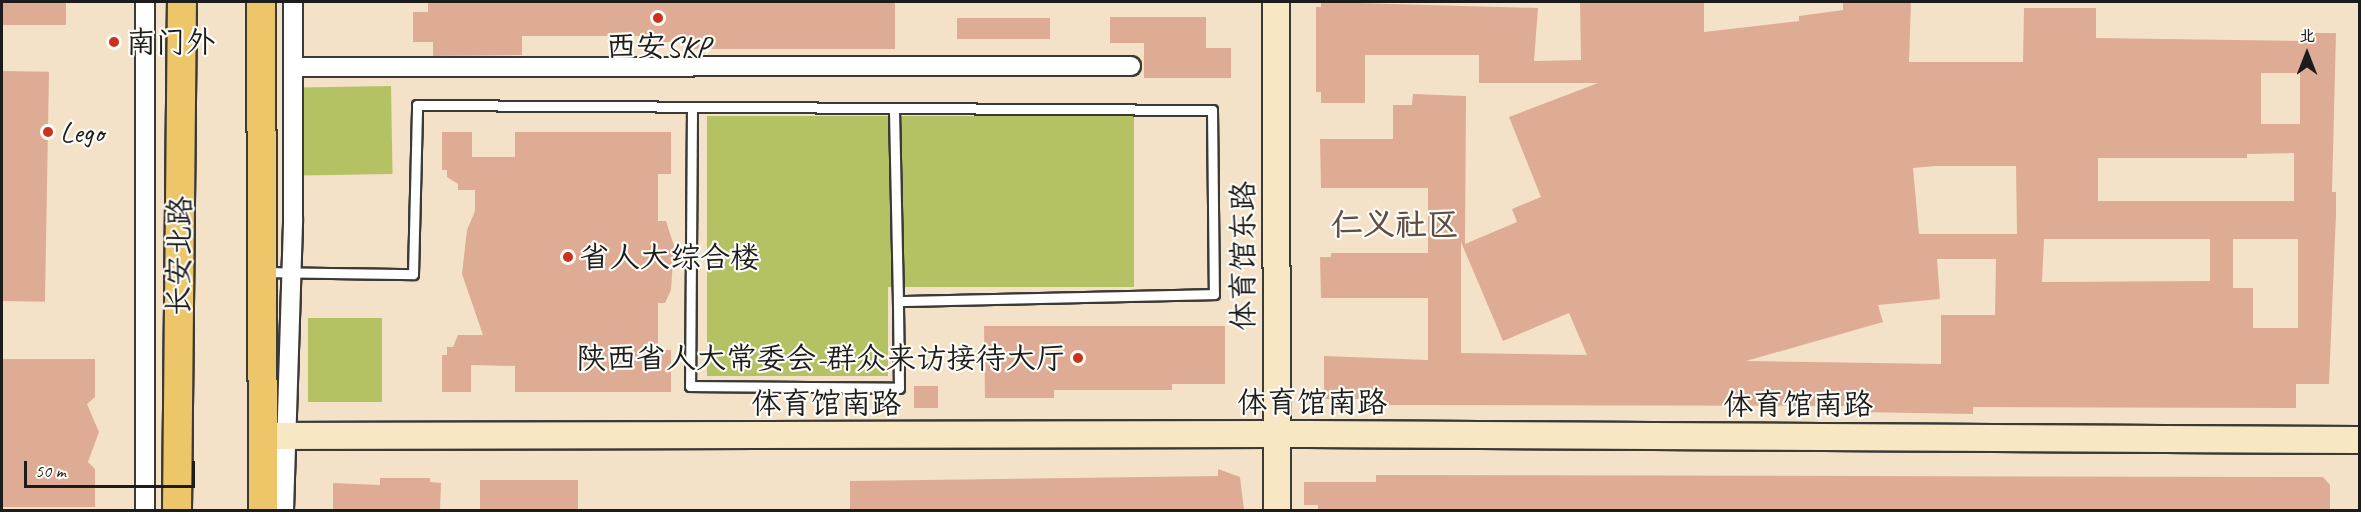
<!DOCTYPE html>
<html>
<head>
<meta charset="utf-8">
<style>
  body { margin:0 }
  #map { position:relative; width:2361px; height:512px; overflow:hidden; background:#f4e2c8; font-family:Caveat,"LXGW WenKai TC",sans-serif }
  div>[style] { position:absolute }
  .green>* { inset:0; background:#b5c264; transform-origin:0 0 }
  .building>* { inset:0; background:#deac94; transform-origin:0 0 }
  .roads { filter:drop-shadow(2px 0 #3c3a36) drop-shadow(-2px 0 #3c3a36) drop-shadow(0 2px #3c3a36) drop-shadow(0 -2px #3c3a36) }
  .lane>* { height:9px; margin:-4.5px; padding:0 4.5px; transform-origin:4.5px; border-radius:4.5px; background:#fff }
  .street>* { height:18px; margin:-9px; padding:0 9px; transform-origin:9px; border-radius:9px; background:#fff }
  .secondary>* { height:26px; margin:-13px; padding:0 13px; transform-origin:13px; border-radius:13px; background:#f7e8c3 }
  .primary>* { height:28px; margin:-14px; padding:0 14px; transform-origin:14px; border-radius:14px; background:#ecc669 }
  .dots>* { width:16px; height:16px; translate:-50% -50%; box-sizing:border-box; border:3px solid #fdfcf7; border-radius:50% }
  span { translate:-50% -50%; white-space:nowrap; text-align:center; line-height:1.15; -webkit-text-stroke:4.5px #fdfcf7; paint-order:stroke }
  .poi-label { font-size:30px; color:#1c1c1c }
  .left { translate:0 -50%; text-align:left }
  .right { translate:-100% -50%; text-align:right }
  .street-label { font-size:30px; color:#1c1c1c }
  .neighbourhood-label { font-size:32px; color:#604e46; font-weight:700 }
  .frame { position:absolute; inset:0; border:3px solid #1c1c1c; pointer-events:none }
  .north { position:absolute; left:2277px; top:24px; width:60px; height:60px; -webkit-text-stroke:4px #fdfcf7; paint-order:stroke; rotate:0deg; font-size:16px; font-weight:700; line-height:24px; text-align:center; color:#1c1c1c }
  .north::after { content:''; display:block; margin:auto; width:21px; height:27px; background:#1c1c1c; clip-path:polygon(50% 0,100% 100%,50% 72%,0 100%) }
  .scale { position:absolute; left:24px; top:461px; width:171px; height:27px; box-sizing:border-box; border:3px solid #1c1c1c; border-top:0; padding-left:8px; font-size:18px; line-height:21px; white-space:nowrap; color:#1c1c1c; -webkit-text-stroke:4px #fdfcf7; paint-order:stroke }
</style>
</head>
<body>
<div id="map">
  <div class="green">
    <i style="left:391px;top:86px;width:88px;height:92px;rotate:89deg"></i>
    <i style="clip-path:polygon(707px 116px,1134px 116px,1134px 287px,888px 287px,888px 376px,707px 376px)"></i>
    <i style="left:308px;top:318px;width:74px;height:84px"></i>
  </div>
  <div class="building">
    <i style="left:2px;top:2px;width:64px;height:23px"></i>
    <i style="clip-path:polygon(428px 2px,895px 2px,895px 49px,686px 49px,686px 42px,656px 42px,656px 36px,522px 36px,522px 55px,433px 56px,433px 42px,413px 42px,413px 12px,428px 12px)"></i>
    <i style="clip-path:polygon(evenodd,1321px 2px,1538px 8px,1534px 61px,1581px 60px,1580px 2px,1704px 2px,1704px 32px,1799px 21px,1799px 16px,1843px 10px,1843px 2px,1911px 2px,1909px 62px,2023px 62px,2024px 8px,2096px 8px,2096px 38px,2302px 41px,2302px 33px,2336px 33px,2332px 192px,2336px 192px,2336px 214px,2329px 384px,2296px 384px,2296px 408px,1973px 407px,1973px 414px,1857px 412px,1857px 406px,1370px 405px,1370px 399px,1324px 399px,1324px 356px,1428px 360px,1428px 298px,1321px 298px,1320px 257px,1331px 257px,1331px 253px,1428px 253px,1428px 188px,1321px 188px,1320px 139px,1393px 139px,1393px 105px,1412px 105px,1413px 94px,1466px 96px,1465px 244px,1517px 222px,1512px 209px,1541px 197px,1509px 117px,1598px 83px,1479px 83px,1479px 55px,1365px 55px,1365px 103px,1321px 103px,1321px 92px,1316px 92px,1316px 7px,1321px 7px,1321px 2px,2261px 73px,2300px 73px,2300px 124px,2261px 124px,2261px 73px,1321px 2px,2294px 153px,2294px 201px,2098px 201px,2098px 158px,2247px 158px,2247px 154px,2294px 153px,1321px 2px,1936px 166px,2016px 166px,2017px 234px,1919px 234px,1913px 168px,1936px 166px,1321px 2px,2044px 239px,2210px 239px,2210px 281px,2042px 282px,2044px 239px,1321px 2px,2233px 239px,2298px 239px,2298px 328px,2253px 328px,2253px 288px,2233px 288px,2233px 239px,1321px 2px,1461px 242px,1503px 341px,1569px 313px,1587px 355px,1461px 353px,1461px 242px,1321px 2px,1937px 259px,1996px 259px,1995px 315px,1941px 315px,1941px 364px,1746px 361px,1883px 322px,1878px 305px,1940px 299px,1937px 259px)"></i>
    <i style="clip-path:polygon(1110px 17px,1206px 17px,1206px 48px,1231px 48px,1231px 78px,1144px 78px,1144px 43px,1110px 43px)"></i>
    <i style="left:957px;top:18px;width:93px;height:21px"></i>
    <i style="left:2px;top:71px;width:47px;height:230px;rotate:1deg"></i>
    <i style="clip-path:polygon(442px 132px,472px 132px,472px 157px,515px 157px,515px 132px,671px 132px,671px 174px,658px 174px,658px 221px,666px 221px,674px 246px,671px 290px,665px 303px,658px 303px,658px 350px,671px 350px,671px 392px,515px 392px,515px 366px,471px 365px,471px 392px,442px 392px,442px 355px,447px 355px,447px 347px,453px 347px,458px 335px,483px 335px,462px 274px,467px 230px,475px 211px,475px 190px,458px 190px,458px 184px,447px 177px,447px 170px,442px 170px)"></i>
    <i style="clip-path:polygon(984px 326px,1225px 326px,1225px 384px,1172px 384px,1172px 390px,1054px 390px,1054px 398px,985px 398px)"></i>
    <i style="clip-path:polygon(2px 359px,95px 359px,95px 397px,87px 404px,99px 432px,88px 462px,95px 469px,95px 507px,2px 507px)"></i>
    <i style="left:914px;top:386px;width:24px;height:22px"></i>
    <i style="clip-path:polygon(1218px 469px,1240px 477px,1244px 510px,850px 510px,850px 481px,1218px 476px)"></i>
    <i style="clip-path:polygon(1376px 475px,2323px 477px,2330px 485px,2330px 510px,1318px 510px,1318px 505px,1304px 505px,1304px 482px,1376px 482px)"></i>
    <i style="clip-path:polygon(380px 478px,430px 478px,430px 482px,441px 483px,440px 510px,333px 510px,333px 483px,380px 485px)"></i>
    <i style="left:480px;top:480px;width:98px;height:30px"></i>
  </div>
  <div class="roads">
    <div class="lane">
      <i style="left:692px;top:109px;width:277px;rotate:90.4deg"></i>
      <i style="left:690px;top:386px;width:209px;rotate:0.5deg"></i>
      <i style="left:899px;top:388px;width:87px;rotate:-90.7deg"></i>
      <i style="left:264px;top:272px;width:149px;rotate:0.8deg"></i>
      <i style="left:413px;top:274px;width:169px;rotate:-88.6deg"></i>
      <i style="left:417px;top:105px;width:795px;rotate:0.36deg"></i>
      <i style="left:1212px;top:110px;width:184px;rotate:89.4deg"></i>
      <i style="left:1214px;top:294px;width:316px;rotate:178.7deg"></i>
      <i style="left:898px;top:301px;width:192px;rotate:-91.2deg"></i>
    </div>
    <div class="street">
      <i style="left:293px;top:67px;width:838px;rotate:-0.07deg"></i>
      <i style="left:145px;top:510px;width:508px;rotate:-90deg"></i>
      <i style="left:284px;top:510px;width:291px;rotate:-88.2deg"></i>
      <i style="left:293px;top:219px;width:217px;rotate:-90deg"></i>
    </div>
    <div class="secondary">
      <i style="left:1276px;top:2px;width:508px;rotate:89.89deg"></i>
      <i style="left:264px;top:436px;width:1043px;rotate:-0.11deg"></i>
      <i style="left:1307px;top:434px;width:1053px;rotate:0.33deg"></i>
    </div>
    <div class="primary">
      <i style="left:261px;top:2px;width:508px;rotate:89.77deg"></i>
      <i style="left:177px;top:510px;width:508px;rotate:-89.44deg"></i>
    </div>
  </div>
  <div class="dots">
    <i style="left:658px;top:18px;background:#c8321e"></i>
    <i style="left:114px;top:42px;background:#c8321e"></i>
    <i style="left:48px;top:132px;background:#c8321e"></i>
    <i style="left:568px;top:257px;background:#c8321e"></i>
    <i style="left:1078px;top:358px;background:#c8321e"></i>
  </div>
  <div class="poi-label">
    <span class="left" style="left:126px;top:42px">南门外</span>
    <span style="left:658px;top:46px">西安SKP</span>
    <span class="left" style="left:60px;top:132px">Lego</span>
    <span class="left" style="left:580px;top:257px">省人大综合楼</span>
    <span class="right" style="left:1066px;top:358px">陕西省人大常委会-群众来访接待大厅</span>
  </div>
  <div class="street-label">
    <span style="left:179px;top:256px;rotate:-89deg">长安北路</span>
    <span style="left:1243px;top:256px;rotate:-90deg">体育馆东路</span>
    <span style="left:1312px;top:402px">体育馆南路</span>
    <span style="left:826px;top:403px">体育馆南路</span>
    <span style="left:1798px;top:404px">体育馆南路</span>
  </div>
  <div class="neighbourhood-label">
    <span style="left:1395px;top:225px">仁义社区</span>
  </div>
  <div class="frame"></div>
  <div class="north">北</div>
  <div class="scale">50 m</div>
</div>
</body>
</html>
